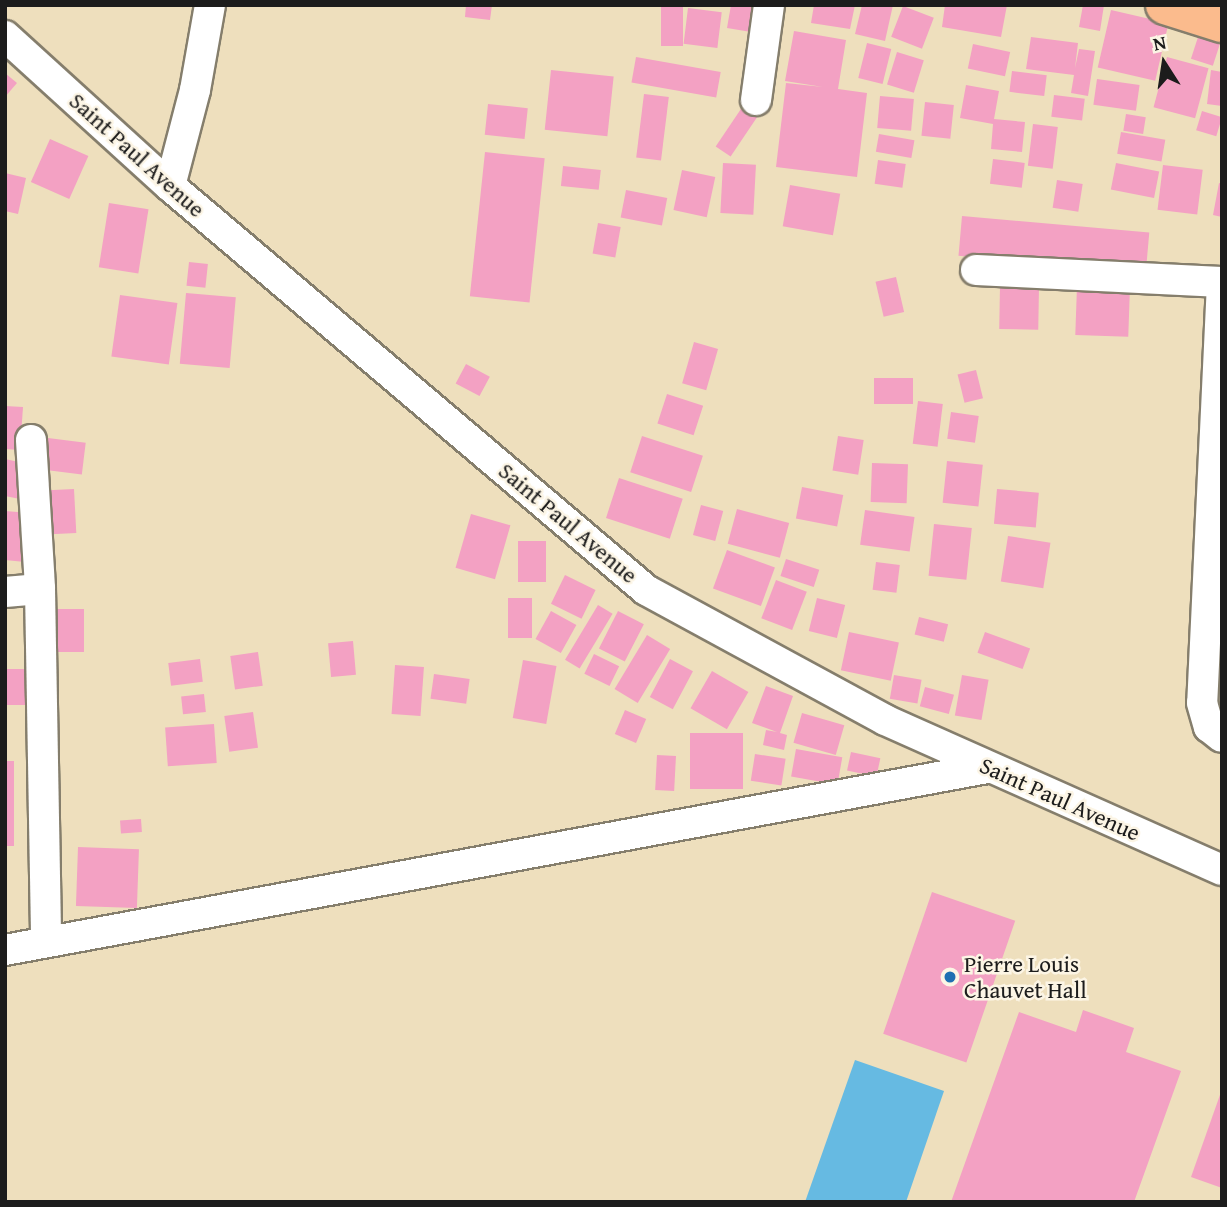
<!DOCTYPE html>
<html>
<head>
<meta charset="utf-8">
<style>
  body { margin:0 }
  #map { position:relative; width:1227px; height:1207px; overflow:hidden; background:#eedfbd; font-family:"Gentium Book Plus",serif }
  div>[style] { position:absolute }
  .water>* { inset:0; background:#66bae2 }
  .building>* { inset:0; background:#f3a1c3; transform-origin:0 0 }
  .roads { filter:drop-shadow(2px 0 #857e6c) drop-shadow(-2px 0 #857e6c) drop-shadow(0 2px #857e6c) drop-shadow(0 -2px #857e6c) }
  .minor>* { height:30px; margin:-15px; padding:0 15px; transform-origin:15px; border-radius:15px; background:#fff }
  .major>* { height:38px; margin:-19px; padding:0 19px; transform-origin:19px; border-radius:19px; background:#fbbb8d }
  .dots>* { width:19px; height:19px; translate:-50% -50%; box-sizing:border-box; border:4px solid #fcf5e5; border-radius:50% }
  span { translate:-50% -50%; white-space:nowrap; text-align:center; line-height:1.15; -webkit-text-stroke:5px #fcf5e5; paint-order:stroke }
  .street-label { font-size:23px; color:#1c1c1c }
  .poi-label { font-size:23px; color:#1c1c1c }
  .left { translate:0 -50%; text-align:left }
  .frame { position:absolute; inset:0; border:7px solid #1c1c1c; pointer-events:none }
  .north { position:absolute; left:1129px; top:28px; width:70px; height:70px; -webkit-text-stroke:5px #fcf5e5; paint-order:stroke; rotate:348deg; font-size:19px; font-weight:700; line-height:28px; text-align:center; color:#1c1c1c }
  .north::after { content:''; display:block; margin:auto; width:24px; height:32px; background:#1c1c1c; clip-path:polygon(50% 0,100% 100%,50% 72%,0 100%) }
</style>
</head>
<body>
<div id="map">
  <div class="water">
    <i style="clip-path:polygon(855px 1060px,944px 1091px,906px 1202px,805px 1202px)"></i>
  </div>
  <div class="building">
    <i style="clip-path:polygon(466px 5px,492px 5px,490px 20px,465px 17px)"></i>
    <i style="left:661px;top:5px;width:22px;height:41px"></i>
    <i style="clip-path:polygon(731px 5px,756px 5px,751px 32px,727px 28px)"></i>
    <i style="clip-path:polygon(814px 5px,855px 5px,850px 29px,811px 23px)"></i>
    <i style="clip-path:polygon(862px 5px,893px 5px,885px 41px,855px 34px)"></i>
    <i style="clip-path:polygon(945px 5px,1007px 5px,1001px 37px,942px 27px)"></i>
    <i style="clip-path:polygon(1083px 5px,1104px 5px,1100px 31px,1079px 27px)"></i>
    <i style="left:903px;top:6px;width:33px;height:33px;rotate:21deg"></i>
    <i style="left:688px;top:8px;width:34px;height:36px;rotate:7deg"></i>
    <i style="left:1111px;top:10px;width:59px;height:59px;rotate:13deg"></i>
    <i style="clip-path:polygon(794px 31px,846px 40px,838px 89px,867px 93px,857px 177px,776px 167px,786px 83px,823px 87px,785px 81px)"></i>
    <i style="left:1199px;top:34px;width:23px;height:26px;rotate:18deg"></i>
    <i style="clip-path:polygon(1031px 37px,1078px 43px,1075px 68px,1079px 49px,1095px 51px,1088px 96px,1071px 93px,1074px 75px,1026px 69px)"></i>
    <i style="left:867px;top:43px;width:25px;height:36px;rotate:14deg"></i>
    <i style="left:973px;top:44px;width:38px;height:25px;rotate:12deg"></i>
    <i style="left:897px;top:52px;width:28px;height:34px;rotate:17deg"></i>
    <i style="left:636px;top:57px;width:86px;height:26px;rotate:10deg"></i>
    <i style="left:1167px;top:57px;width:43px;height:52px;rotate:15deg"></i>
    <i style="left:551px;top:70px;width:63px;height:60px;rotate:6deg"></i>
    <i style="clip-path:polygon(1211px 70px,1222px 72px,1222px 106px,1207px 104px)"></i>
    <i style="left:1012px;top:71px;width:35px;height:21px;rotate:7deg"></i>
    <i style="clip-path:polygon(5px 73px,17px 83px,5px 97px)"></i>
    <i style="left:1097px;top:79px;width:43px;height:26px;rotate:8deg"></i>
    <i style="clip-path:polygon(966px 85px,999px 91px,994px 119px,1025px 122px,1022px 152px,991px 149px,993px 124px,960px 118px)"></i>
    <i style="left:644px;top:94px;width:25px;height:64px;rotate:7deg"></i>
    <i style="left:1054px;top:95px;width:31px;height:22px;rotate:7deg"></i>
    <i style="left:880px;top:96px;width:34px;height:32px;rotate:5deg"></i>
    <i style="left:747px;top:100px;width:18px;height:56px;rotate:34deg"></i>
    <i style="left:925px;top:102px;width:29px;height:34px;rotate:6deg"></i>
    <i style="left:488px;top:104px;width:40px;height:31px;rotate:6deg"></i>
    <i style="left:1202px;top:111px;width:21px;height:20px;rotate:17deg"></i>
    <i style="left:1126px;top:114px;width:20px;height:17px;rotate:9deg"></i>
    <i style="left:1033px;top:124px;width:25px;height:42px;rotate:7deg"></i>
    <i style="left:1121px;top:132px;width:45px;height:22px;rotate:10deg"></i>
    <i style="left:879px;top:134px;width:36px;height:18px;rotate:10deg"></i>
    <i style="left:50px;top:139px;width:42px;height:47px;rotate:24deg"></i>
    <i style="left:485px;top:152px;width:60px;height:145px;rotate:6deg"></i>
    <i style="left:993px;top:159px;width:32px;height:25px;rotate:7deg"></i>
    <i style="left:878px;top:160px;width:28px;height:24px;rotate:8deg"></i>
    <i style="left:723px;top:163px;width:33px;height:50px;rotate:3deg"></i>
    <i style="left:1116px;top:163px;width:44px;height:27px;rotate:11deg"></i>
    <i style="left:1163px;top:165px;width:40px;height:45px;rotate:7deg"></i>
    <i style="left:563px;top:166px;width:38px;height:20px;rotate:6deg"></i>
    <i style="left:682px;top:170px;width:34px;height:41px;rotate:12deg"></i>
    <i style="clip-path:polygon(5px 173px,26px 178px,18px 214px,5px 211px)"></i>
    <i style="left:1057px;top:180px;width:26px;height:28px;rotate:9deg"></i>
    <i style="clip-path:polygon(1219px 183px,1222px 184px,1222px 217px,1213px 215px)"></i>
    <i style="left:790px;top:185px;width:51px;height:42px;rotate:10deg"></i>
    <i style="left:626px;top:190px;width:42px;height:28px;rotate:11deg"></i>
    <i style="left:109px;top:203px;width:40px;height:65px;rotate:9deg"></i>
    <i style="left:962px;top:216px;width:188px;height:40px;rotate:5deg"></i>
    <i style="left:598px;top:223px;width:23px;height:31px;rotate:10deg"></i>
    <i style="left:189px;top:262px;width:19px;height:24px;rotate:6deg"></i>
    <i style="left:896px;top:277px;width:36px;height:21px;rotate:77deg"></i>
    <i style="left:1000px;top:286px;width:39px;height:43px;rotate:1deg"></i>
    <i style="left:1077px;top:286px;width:53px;height:49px;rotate:2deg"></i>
    <i style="left:186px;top:293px;width:50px;height:71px;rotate:5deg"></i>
    <i style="left:120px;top:295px;width:58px;height:62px;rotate:8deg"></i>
    <i style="left:694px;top:342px;width:25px;height:43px;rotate:16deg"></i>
    <i style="left:466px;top:364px;width:27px;height:22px;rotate:28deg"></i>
    <i style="left:976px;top:370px;width:29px;height:19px;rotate:76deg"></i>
    <i style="left:874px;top:378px;width:39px;height:26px"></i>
    <i style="left:667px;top:394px;width:38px;height:31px;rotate:18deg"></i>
    <i style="left:918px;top:401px;width:25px;height:43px;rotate:7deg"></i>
    <i style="clip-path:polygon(5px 406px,23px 407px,20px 450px,5px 449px)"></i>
    <i style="left:951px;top:412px;width:28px;height:27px;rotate:8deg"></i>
    <i style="left:642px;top:436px;width:64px;height:38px;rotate:18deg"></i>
    <i style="left:838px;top:436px;width:26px;height:35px;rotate:9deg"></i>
    <i style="left:48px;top:438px;width:38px;height:32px;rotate:7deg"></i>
    <i style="clip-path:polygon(5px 459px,28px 464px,20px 499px,5px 496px)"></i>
    <i style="left:947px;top:461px;width:36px;height:42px;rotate:6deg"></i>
    <i style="left:872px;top:463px;width:36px;height:39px;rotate:2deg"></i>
    <i style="left:619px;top:478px;width:67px;height:42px;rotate:18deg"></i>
    <i style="left:802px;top:487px;width:42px;height:32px;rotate:11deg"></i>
    <i style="left:74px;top:489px;width:44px;height:31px;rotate:87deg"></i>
    <i style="left:997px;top:489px;width:42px;height:35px;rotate:5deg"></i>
    <i style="left:701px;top:505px;width:23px;height:31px;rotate:15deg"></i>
    <i style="left:737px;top:509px;width:54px;height:36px;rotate:15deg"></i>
    <i style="left:865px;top:510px;width:50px;height:35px;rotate:8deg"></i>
    <i style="clip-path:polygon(5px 511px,30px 513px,25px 562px,5px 560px)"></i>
    <i style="left:471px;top:514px;width:41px;height:56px;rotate:16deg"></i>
    <i style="left:934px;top:524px;width:38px;height:52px;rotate:6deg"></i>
    <i style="left:1008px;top:536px;width:43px;height:46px;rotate:9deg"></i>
    <i style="left:518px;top:541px;width:28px;height:41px"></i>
    <i style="left:727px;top:550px;width:51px;height:41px;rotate:20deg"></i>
    <i style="left:786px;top:559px;width:35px;height:18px;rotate:18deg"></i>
    <i style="left:876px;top:562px;width:24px;height:28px;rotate:7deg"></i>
    <i style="left:565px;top:575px;width:34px;height:32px;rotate:26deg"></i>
    <i style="left:776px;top:580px;width:33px;height:41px;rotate:21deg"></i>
    <i style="left:508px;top:598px;width:24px;height:40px"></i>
    <i style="left:817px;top:598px;width:29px;height:34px;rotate:14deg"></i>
    <i style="left:598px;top:605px;width:17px;height:64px;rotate:31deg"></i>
    <i style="left:45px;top:609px;width:39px;height:43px"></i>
    <i style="left:551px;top:611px;width:29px;height:32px;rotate:29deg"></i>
    <i style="left:618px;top:611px;width:29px;height:42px;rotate:27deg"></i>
    <i style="left:919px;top:617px;width:30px;height:18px;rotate:14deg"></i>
    <i style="left:849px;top:632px;width:51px;height:39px;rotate:12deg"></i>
    <i style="left:985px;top:632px;width:48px;height:22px;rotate:20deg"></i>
    <i style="left:647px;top:635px;width:27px;height:63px;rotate:31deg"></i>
    <i style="left:353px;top:641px;width:34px;height:25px;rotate:85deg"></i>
    <i style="left:258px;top:652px;width:34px;height:28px;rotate:82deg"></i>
    <i style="left:594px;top:654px;width:28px;height:22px;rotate:26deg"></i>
    <i style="left:200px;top:659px;width:23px;height:32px;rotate:83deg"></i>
    <i style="left:670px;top:659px;width:26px;height:43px;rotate:28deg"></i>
    <i style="left:523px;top:660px;width:34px;height:59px;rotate:10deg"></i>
    <i style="left:395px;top:665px;width:29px;height:49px;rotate:4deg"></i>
    <i style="left:5px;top:669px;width:26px;height:36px"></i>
    <i style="left:712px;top:671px;width:42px;height:43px;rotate:30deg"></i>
    <i style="left:434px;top:674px;width:36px;height:25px;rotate:8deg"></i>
    <i style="left:894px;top:675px;width:28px;height:24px;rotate:10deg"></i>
    <i style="left:962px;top:675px;width:27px;height:41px;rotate:10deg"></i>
    <i style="clip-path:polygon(766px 686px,793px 696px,780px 733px,787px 735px,784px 750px,763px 745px,766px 730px,777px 732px,752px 723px)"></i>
    <i style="left:925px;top:687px;width:30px;height:20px;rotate:15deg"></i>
    <i style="left:204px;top:694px;width:18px;height:23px;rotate:84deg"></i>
    <i style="left:625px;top:710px;width:23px;height:26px;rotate:23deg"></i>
    <i style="left:253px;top:712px;width:36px;height:29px;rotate:82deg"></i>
    <i style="left:802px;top:713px;width:44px;height:31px;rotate:16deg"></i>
    <i style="left:214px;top:724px;width:39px;height:49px;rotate:86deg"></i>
    <i style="left:690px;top:733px;width:53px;height:56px"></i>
    <i style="left:796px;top:749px;width:47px;height:28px;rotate:10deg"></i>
    <i style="left:851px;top:752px;width:30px;height:19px;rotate:12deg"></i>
    <i style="left:755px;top:754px;width:31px;height:27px;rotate:9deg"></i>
    <i style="left:657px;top:755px;width:19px;height:35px;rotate:3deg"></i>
    <i style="left:5px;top:761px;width:9px;height:85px"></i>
    <i style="left:141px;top:819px;width:13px;height:21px;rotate:86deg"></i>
    <i style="left:78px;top:847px;width:61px;height:59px;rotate:2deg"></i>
    <i style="left:932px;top:892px;width:88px;height:150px;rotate:19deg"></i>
    <i style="clip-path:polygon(1083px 1010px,1134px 1028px,1126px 1052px,1181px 1071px,1134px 1202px,951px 1202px,1019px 1012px,1076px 1032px)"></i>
    <i style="clip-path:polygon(1221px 1092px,1222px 1092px,1222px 1188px,1191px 1177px)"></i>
  </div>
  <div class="roads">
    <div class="minor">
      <i style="left:5px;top:36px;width:223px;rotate:42.3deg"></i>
      <i style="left:170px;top:186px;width:624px;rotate:40.32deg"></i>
      <i style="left:646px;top:590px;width:272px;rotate:28.5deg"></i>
      <i style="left:885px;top:720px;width:369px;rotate:24deg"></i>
      <i style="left:756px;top:100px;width:96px;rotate:-82.2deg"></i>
      <i style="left:170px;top:186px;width:99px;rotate:-75.4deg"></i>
      <i style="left:195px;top:90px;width:86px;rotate:-80deg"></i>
      <i style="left:976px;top:270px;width:246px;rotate:2.8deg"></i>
      <i style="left:1222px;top:283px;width:420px;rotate:92.7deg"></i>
      <i style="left:1202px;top:703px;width:25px;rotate:74deg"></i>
      <i style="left:1209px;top:727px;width:16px;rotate:38deg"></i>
      <i style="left:31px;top:440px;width:149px;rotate:86.5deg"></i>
      <i style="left:5px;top:592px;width:35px;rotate:-5deg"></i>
      <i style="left:40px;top:589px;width:353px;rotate:89deg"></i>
      <i style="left:5px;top:950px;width:999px;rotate:-10.5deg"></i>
    </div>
    <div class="major">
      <i style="left:1165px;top:5px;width:60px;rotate:17.5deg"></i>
    </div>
  </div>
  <div class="dots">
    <i style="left:950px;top:977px;background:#1f6fb2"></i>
  </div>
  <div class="street-label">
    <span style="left:137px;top:155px;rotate:42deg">Saint Paul Avenue</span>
    <span style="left:568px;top:523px;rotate:40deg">Saint Paul Avenue</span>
    <span style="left:1060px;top:799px;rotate:24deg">Saint Paul Avenue</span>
  </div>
  <div class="poi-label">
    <span class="left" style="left:964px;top:977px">Pierre Louis<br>Chauvet Hall</span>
  </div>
  <div class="frame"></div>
  <div class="north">N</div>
</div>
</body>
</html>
